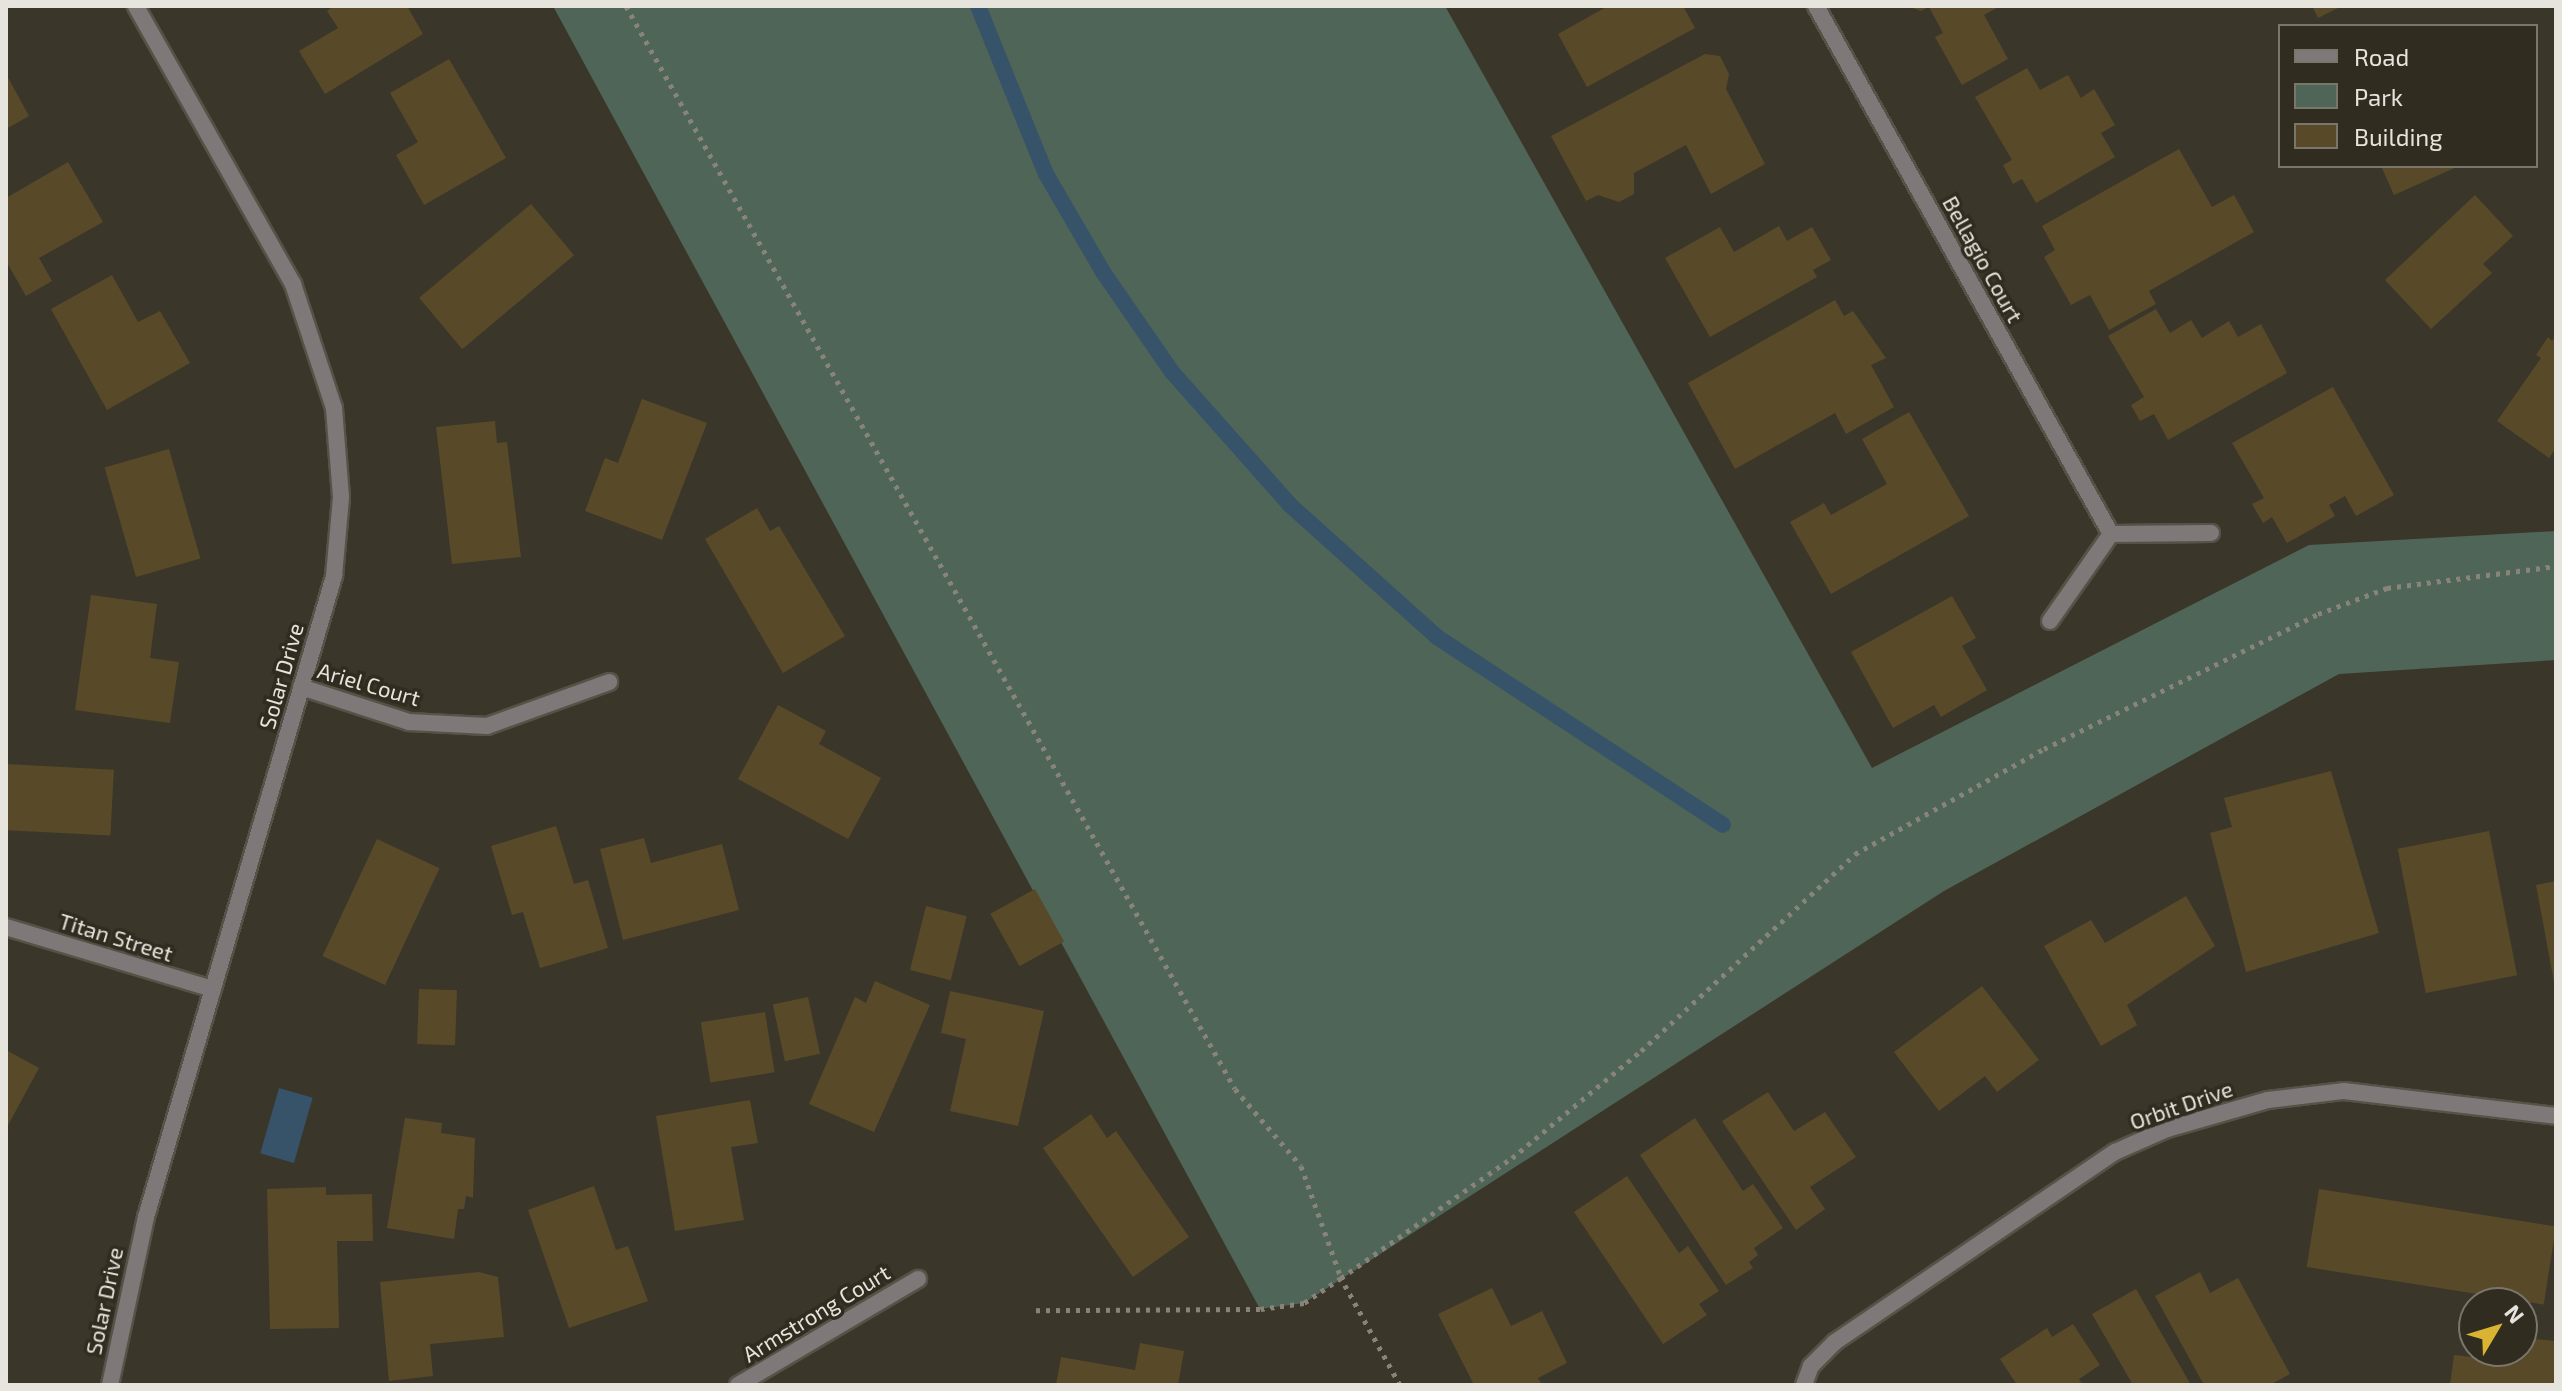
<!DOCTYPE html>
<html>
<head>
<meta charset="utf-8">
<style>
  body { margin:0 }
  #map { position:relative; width:2562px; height:1391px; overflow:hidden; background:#3b362a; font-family:"Exo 2",sans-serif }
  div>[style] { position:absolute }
  .green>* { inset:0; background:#4f6557 }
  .water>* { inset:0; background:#36536a; transform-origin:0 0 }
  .stream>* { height:16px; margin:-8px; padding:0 8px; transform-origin:8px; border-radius:8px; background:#36536a }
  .building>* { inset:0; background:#584a29; transform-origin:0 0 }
  .path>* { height:5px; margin-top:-2.5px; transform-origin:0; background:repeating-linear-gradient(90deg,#88847a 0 4px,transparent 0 10px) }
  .roads { filter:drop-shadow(2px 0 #575247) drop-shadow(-2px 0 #575247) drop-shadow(0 2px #575247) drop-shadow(0 -2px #575247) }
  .minor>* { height:16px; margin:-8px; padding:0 8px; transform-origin:8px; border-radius:8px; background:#7f7878 }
  .tertiary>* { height:16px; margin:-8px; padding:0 8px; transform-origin:8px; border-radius:8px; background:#7f7878 }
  span { translate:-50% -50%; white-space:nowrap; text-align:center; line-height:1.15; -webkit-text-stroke:7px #312c20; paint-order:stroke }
  .street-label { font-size:22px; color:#e7e4dd }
  .frame { position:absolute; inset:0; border:8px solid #e7e4dd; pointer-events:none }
  .legend { position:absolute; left:2278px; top:24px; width:260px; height:144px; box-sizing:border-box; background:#312c20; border:2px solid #7a766c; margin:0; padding:10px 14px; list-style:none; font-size:24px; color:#e7e4dd }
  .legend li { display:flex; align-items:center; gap:16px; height:40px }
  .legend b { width:40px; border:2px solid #7a766c }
  .north { position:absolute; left:2458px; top:1287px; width:80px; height:80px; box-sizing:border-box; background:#312c20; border:2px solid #7a766c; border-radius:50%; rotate:52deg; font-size:22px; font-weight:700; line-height:32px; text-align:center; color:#e7e4dd }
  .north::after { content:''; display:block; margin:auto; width:28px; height:36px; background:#dab333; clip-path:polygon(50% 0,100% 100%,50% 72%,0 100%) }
</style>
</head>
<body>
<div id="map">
  <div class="green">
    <i style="clip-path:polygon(553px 6px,1445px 6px,1872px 768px,2309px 545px,2556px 531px,2556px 660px,2339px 674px,1944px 891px,1304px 1303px,1260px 1309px)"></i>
  </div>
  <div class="water">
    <i style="left:279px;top:1088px;width:35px;height:68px;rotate:16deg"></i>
  </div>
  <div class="stream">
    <i style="left:978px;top:6px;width:181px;rotate:68deg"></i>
    <i style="left:1046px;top:174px;width:113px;rotate:59.8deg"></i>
    <i style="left:1103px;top:272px;width:121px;rotate:55.4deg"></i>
    <i style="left:1172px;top:372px;width:178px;rotate:48.4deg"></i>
    <i style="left:1290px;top:505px;width:198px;rotate:41.9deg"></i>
    <i style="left:1437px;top:637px;width:342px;rotate:33.3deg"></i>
  </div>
  <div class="building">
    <i style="clip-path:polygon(334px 6px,407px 6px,423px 34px,325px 94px,299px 51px,338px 28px,327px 11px)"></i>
    <i style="clip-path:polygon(1608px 6px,1683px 6px,1695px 28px,1587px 87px,1558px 34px)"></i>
    <i style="clip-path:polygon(1907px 6px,2000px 6px,1984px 15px,2008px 59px,1962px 85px,1935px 37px,1943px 33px,1929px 7px,1921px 11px)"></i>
    <i style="clip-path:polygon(2312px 6px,2342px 6px,2318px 18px)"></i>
    <i style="clip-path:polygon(1705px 54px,1720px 56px,1729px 74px,1726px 89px,1765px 164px,1711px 194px,1686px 145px,1634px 173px,1634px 194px,1619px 202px,1598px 195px,1586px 201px,1551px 136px)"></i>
    <i style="clip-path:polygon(449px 59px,506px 158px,424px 205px,396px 155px,418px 142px,390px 93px)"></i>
    <i style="clip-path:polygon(2027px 68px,2040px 90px,2068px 75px,2081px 98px,2094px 89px,2115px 125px,2101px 133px,2115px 157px,2036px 203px,2022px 179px,2013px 184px,2003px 165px,2012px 160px,1975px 97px)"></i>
    <i style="clip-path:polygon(6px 74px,29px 116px,6px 129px)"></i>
    <i style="clip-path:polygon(2179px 149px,2212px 207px,2234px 195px,2254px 232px,2149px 291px,2156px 304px,2109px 330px,2090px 295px,2071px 305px,2044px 257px,2055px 250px,2042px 226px)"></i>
    <i style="clip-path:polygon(68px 162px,103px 222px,39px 258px,52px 281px,26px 296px,6px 261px,6px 198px)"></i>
    <i style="clip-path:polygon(2381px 166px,2459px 166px,2394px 195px)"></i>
    <i style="clip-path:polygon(2475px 195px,2513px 236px,2483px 264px,2492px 273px,2431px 329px,2385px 280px)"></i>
    <i style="left:531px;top:204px;width:67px;height:146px;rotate:50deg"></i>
    <i style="clip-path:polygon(1779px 226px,1787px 241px,1812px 227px,1831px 260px,1813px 270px,1817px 277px,1710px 337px,1665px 258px,1720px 227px,1734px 252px)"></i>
    <i style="clip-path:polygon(112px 275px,138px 322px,160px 311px,190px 363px,107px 410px,51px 309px)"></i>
    <i style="clip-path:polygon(1835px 300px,1844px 316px,1853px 311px,1886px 358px,1871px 365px,1894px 407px,1846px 434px,1835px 413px,1735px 469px,1688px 383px)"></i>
    <i style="clip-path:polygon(2156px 309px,2170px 333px,2191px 320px,2202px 338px,2229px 321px,2238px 337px,2261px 324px,2287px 373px,2168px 440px,2154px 414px,2140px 421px,2131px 405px,2144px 397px,2108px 336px)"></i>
    <i style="clip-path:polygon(2556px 335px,2556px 448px,2549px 458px,2497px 421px,2541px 358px,2536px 355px,2548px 337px,2552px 341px)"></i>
    <i style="clip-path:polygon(2333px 387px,2394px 495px,2356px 516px,2345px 496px,2329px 505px,2335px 516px,2287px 543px,2272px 517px,2263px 523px,2252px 504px,2264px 498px,2232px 443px)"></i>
    <i style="clip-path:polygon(642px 399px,707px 423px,662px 540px,585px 511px,605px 458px,618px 463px)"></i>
    <i style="clip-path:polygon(1909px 412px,1969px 516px,1831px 594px,1790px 522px,1824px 503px,1831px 515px,1887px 484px,1862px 439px)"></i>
    <i style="clip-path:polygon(495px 421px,497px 443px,507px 442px,521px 557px,452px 564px,436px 427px)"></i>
    <i style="left:169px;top:449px;width:114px;height:67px;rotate:74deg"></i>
    <i style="clip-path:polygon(757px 508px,770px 531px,779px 526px,845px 636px,783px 673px,705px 539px)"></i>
    <i style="clip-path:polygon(91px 595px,157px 604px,150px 658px,179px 662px,170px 723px,75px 710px)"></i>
    <i style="clip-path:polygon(1952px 596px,1976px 638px,1962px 646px,1987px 690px,1941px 717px,1934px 705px,1893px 728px,1851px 652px)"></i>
    <i style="clip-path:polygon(778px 705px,826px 731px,819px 744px,881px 778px,848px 839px,738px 779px)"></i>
    <i style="left:6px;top:764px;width:108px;height:66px;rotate:3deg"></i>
    <i style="clip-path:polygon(2331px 771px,2379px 933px,2246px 972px,2210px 833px,2232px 827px,2224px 798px)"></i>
    <i style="clip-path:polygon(556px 826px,574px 884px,588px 880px,608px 948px,540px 968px,523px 912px,512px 915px,491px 846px)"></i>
    <i style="left:2489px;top:831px;width:147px;height:93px;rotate:79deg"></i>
    <i style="clip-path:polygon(644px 838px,651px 863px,722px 844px,739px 910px,623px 940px,600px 849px)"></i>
    <i style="left:377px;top:839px;width:69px;height:129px;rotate:25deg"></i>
    <i style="clip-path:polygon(2556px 881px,2556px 982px,2554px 982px,2536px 885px)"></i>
    <i style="left:1035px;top:889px;width:60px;height:51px;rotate:61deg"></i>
    <i style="clip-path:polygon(2186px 896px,2215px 946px,2127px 1005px,2137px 1025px,2101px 1046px,2044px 946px,2091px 920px,2105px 943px)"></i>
    <i style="left:926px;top:906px;width:42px;height:66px;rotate:14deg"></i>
    <i style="clip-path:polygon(875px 981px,930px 1005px,874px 1132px,809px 1104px,855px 997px,866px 1003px)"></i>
    <i style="clip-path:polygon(1982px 986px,2039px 1060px,1997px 1092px,1985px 1076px,1939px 1111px,1894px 1052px)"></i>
    <i style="left:419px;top:989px;width:38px;height:55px;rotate:2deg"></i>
    <i style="clip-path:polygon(950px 991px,1044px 1011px,1018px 1126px,950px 1111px,966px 1039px,941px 1033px)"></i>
    <i style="left:808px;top:997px;width:58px;height:36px;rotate:78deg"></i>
    <i style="left:765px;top:1012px;width:61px;height:65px;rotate:81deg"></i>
    <i style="clip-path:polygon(6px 1050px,39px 1068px,6px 1129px)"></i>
    <i style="clip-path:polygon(1768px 1092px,1794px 1131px,1825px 1112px,1856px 1157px,1810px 1187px,1825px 1209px,1796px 1230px,1722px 1121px)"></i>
    <i style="clip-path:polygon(750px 1100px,758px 1143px,731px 1147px,744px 1220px,675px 1231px,656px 1116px)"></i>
    <i style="clip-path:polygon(1091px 1114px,1107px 1138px,1116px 1131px,1189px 1237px,1133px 1277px,1043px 1148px)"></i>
    <i style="clip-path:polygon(405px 1118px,442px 1123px,441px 1133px,475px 1138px,473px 1198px,466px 1196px,464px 1209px,458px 1209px,454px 1239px,387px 1228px)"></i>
    <i style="clip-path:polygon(1695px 1118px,1743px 1191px,1753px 1184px,1783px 1228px,1754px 1248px,1758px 1255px,1749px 1262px,1753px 1268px,1726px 1285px,1640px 1155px)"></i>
    <i style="clip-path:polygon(1627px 1176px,1679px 1253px,1688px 1246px,1719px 1291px,1699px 1304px,1707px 1315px,1663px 1344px,1574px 1212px)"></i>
    <i style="clip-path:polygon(594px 1186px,616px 1250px,628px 1246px,648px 1301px,569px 1328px,528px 1210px)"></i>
    <i style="clip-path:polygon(326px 1187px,326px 1195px,372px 1194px,373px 1241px,337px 1241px,339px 1328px,270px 1329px,267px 1189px)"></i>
    <i style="left:2319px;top:1189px;width:240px;height:79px;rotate:9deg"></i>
    <i style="clip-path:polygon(479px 1272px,498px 1277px,504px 1337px,430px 1344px,433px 1376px,389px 1381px,380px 1282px)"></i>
    <i style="clip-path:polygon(2200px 1272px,2210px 1293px,2238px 1278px,2290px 1374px,2270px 1385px,2204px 1385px,2155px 1296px)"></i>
    <i style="clip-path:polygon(1492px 1288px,1511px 1326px,1542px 1311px,1567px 1363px,1538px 1378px,1542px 1385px,1474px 1385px,1438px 1314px)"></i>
    <i style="clip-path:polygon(2136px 1289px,2191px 1385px,2133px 1385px,2092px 1314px)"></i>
    <i style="clip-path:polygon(2073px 1324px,2100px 1365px,2079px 1379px,2083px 1385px,2017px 1385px,2000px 1359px,2047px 1328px,2052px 1337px)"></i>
    <i style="clip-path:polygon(2522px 1338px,2556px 1341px,2556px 1385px,2450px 1385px,2454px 1355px,2510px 1361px,2511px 1351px,2522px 1351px)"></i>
    <i style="clip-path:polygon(1140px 1343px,1184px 1351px,1178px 1385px,1056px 1385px,1061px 1357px,1135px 1370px)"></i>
  </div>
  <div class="path">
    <i style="left:626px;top:6px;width:1242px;rotate:60.65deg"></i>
    <i style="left:1235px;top:1089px;width:101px;rotate:49.4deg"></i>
    <i style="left:1301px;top:1166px;width:119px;rotate:70.3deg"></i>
    <i style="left:1341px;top:1278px;width:45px;rotate:146deg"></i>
    <i style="left:1304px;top:1303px;width:44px;rotate:172.2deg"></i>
    <i style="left:1260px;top:1309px;width:229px;rotate:179.7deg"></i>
    <i style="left:1400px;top:1385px;width:122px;rotate:-118.9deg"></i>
    <i style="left:1341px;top:1278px;width:209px;rotate:-35.1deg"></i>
    <i style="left:1512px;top:1158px;width:168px;rotate:-39.7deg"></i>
    <i style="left:1641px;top:1051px;width:291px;rotate:-42.6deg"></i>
    <i style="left:1855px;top:854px;width:216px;rotate:-29.1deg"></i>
    <i style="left:2044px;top:749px;width:305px;rotate:-26.2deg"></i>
    <i style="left:2318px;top:614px;width:74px;rotate:-20.6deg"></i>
    <i style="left:2387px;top:588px;width:170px;rotate:-7.4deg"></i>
  </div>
  <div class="roads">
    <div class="minor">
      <i style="left:1816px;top:6px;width:605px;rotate:60.81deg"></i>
      <i style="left:2050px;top:621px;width:106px;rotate:-55deg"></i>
      <i style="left:2111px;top:534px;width:100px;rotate:-0.6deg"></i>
      <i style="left:301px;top:687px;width:114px;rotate:18deg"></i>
      <i style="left:409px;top:722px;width:78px;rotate:2.9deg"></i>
      <i style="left:487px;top:726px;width:130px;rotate:-19.8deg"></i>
      <i style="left:6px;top:927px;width:216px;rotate:16.7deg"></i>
      <i style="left:738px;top:1385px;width:209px;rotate:-30.5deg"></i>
      <i style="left:1804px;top:1385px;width:20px;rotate:-70deg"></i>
      <i style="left:1811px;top:1366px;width:34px;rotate:-45deg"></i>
      <i style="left:1835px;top:1342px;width:338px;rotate:-34.2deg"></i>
      <i style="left:2115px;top:1152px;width:57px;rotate:-23.9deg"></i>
      <i style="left:2167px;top:1129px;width:105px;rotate:-16deg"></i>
      <i style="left:2268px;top:1100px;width:77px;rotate:-6.8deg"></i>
      <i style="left:2344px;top:1091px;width:213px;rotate:6.7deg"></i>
    </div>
    <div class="tertiary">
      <i style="left:110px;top:1385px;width:172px;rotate:-77.9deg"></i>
      <i style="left:146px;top:1217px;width:668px;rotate:-73.65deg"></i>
      <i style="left:334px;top:576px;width:79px;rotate:-84.9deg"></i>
      <i style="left:341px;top:497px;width:89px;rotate:-94.5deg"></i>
      <i style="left:334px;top:408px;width:131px;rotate:-108.3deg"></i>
      <i style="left:293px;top:284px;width:319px;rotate:-119.5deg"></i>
    </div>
  </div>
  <div class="street-label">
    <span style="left:1983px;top:259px;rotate:61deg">Bellagio Court</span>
    <span style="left:281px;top:676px;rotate:-74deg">Solar Drive</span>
    <span style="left:369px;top:684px;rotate:16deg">Ariel Court</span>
    <span style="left:116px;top:937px;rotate:17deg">Titan Street</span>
    <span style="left:2181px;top:1105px;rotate:-19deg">Orbit Drive</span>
    <span style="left:104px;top:1301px;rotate:-78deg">Solar Drive</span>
    <span style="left:816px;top:1313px;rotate:-31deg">Armstrong Court</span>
  </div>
  <div class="frame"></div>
  <ul class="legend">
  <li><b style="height:10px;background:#7f7878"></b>Road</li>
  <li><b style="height:22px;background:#4f6557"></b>Park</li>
  <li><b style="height:22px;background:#584a29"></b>Building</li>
  </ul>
  <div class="north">N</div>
</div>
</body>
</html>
